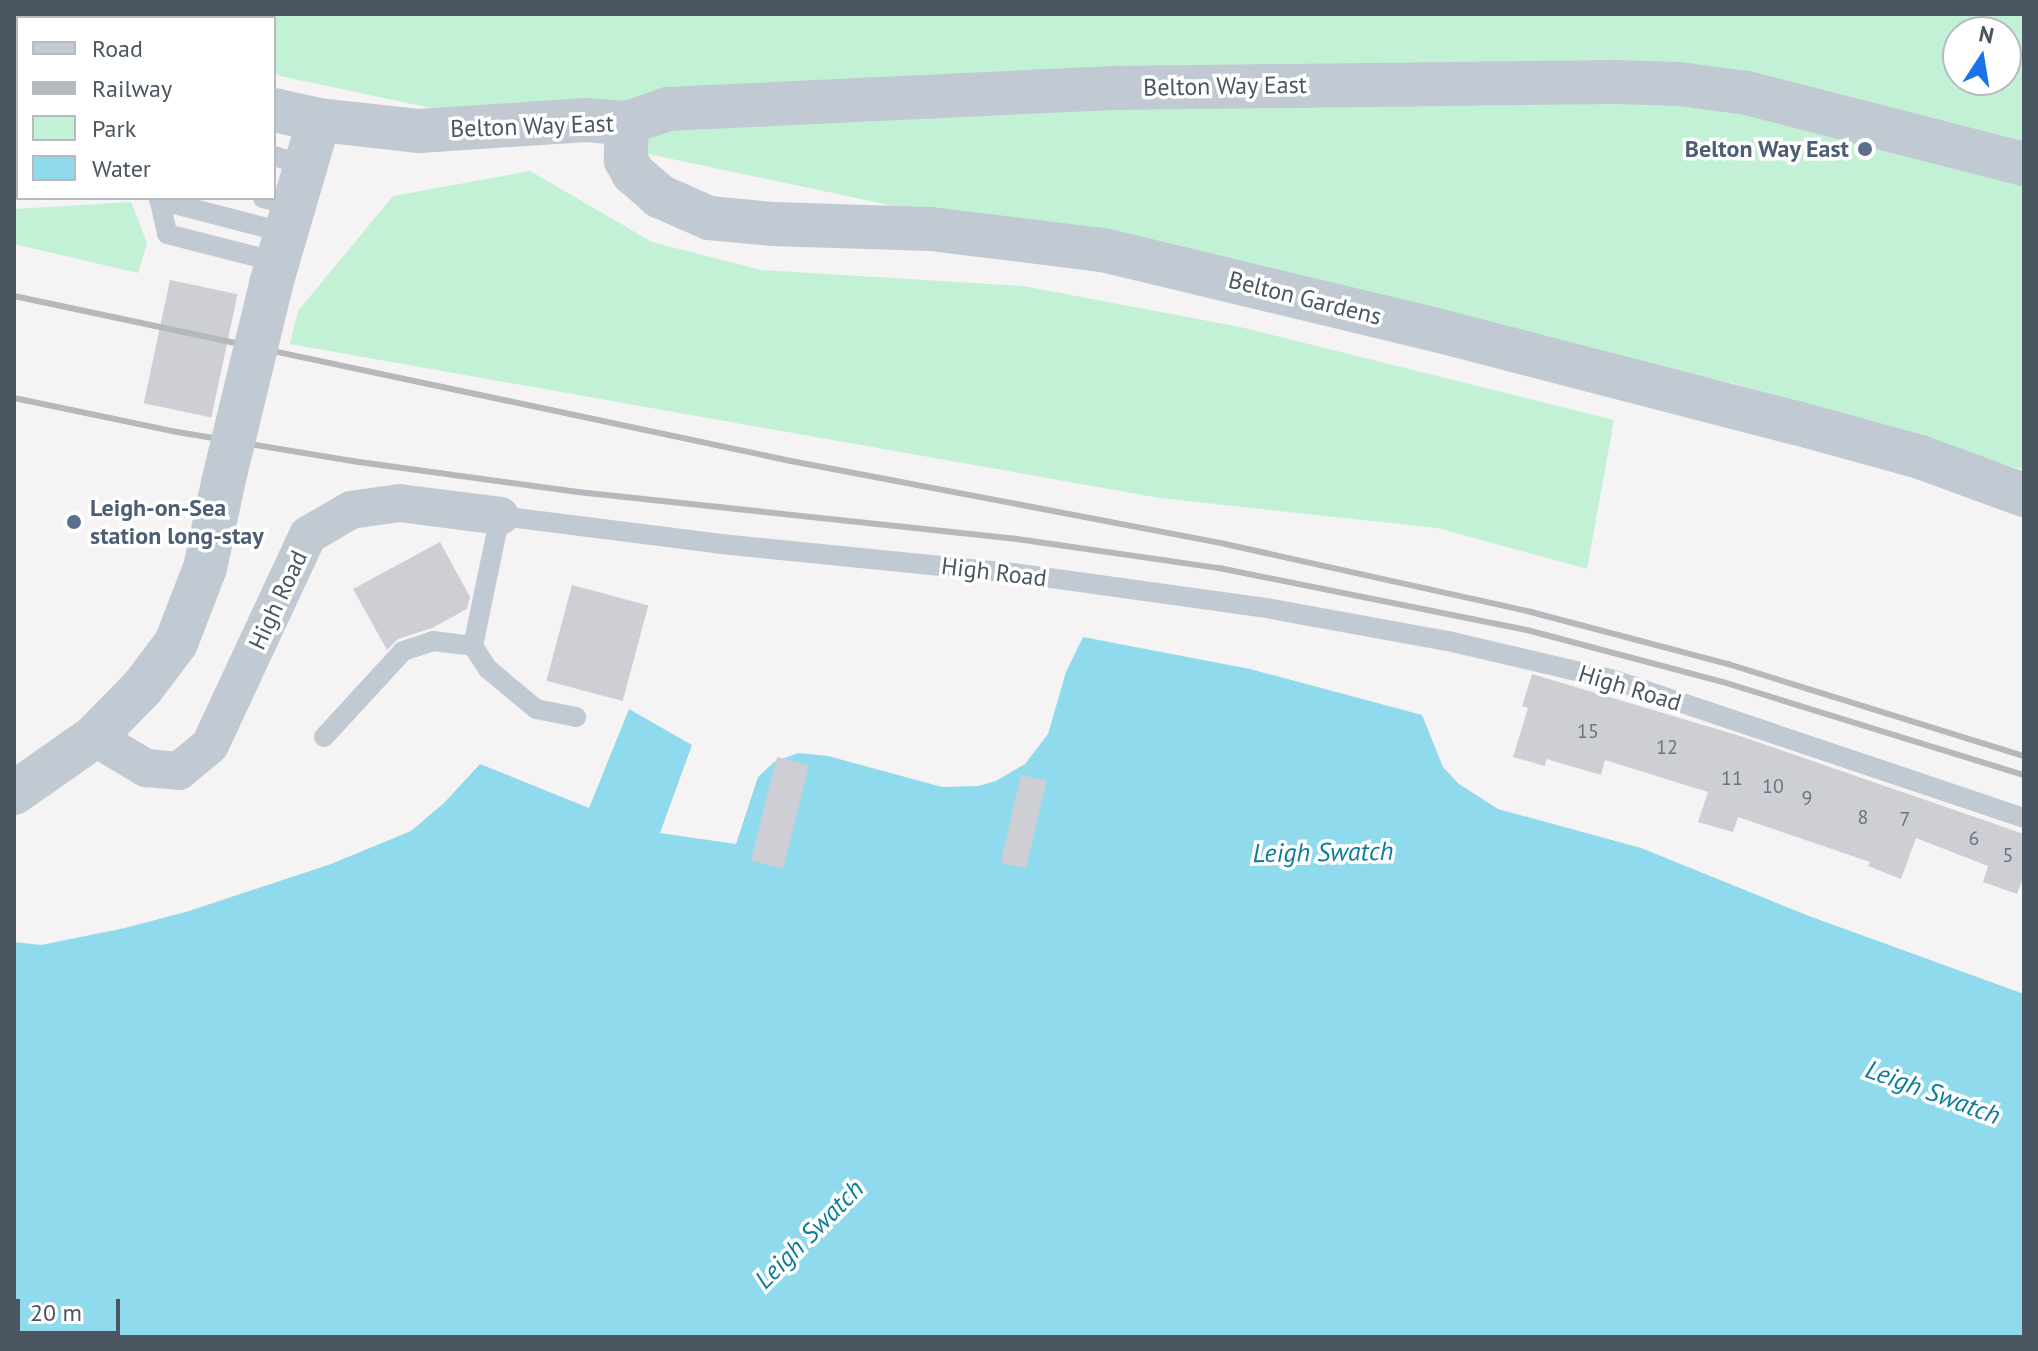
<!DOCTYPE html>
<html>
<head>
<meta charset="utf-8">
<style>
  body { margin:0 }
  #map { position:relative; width:2038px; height:1351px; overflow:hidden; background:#f5f3f3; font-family:"PT Sans",sans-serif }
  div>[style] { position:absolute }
  .green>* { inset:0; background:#c3f1d5 }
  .water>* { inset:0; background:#90daee }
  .building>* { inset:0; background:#cdcfd5; transform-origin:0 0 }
  .service>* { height:20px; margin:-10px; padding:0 10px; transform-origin:10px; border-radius:10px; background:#c1cad2 }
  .minor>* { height:38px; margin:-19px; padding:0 19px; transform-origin:19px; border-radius:19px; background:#c1cad2 }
  .tertiary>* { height:44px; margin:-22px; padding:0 22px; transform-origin:22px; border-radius:22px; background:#c1cad2 }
  .rail>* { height:6px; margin:-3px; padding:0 3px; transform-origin:3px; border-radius:3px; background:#b5b8bd }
  .tertiary-bridge>* { height:44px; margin:-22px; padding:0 22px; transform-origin:22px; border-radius:22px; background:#c1cad2 }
  .dots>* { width:22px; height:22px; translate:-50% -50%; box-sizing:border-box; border:4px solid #fff; border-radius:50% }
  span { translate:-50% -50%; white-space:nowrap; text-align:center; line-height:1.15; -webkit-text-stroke:7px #fff; paint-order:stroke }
  .number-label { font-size:20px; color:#6b747e }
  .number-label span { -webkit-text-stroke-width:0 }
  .street-label { font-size:24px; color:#4a5661 }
  .service-label { font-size:24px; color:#4e5e75; font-weight:700 }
  .right { translate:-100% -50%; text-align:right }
  .left { translate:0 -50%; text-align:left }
  .water-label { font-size:26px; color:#0c7c9b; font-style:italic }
  .frame { position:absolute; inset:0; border:16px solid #4a5661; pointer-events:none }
  .legend { position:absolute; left:16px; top:16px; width:260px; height:184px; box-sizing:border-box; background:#fff; border:2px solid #b7bbc0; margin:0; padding:10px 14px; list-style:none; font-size:24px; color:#4a5661 }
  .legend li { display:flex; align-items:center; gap:16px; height:40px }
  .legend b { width:40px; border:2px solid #b7bbc0 }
  .north { position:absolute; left:1942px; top:16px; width:80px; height:80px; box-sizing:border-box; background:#fff; border:2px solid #b7bbc0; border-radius:50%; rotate:12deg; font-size:22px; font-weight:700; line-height:32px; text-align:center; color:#4a5661 }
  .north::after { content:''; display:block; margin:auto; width:28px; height:36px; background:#1a73e8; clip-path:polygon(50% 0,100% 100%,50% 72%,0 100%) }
  .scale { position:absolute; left:16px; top:1299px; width:104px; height:36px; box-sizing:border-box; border:4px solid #4a5661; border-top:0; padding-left:10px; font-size:24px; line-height:28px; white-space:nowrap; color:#4a5661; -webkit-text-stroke:6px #fff; paint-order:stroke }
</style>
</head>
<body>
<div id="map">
  <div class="green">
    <i style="clip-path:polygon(evenodd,75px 14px,2024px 14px,2024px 470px,1731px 383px,280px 76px,274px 74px,274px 18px,85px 18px,75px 14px,1958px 32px,2006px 32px,2006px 80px,1958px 80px,1958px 32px)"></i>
    <i style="clip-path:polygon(530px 171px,652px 242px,761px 270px,1023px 286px,1240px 327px,1614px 420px,1587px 569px,1437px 528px,1160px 498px,290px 344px,298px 311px,393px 196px)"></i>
    <i style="clip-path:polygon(131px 202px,147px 243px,138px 273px,14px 244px,14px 209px)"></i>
  </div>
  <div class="water">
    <i style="clip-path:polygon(1083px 637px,1250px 669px,1422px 715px,1443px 767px,1459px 784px,1498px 809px,1641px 848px,1809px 916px,2024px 994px,2024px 1337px,14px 1337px,14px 942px,41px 945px,125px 928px,189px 911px,331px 864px,411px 831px,444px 803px,480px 764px,589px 808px,629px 709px,692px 745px,660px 833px,736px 844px,758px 777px,774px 762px,798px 753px,828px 756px,942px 787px,978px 786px,996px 781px,1025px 764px,1048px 734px,1066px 672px)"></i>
  </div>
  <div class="building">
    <i style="left:170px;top:280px;width:69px;height:126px;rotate:12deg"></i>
    <i style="clip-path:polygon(440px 542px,470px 597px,467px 609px,432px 628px,398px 639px,387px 650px,353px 589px)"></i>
    <i style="left:572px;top:585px;width:79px;height:99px;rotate:15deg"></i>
    <i style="clip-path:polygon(1532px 674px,1740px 736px,2024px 834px,2024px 876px,2017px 894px,1983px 882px,1988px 866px,1916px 838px,1901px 879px,1868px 866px,1870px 862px,1738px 817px,1733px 832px,1698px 822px,1708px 792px,1605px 760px,1601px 775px,1546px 759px,1545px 766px,1513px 757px,1528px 708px,1522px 706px)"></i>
    <i style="left:777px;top:757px;width:33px;height:107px;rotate:14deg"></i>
    <i style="left:1021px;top:775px;width:26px;height:90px;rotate:13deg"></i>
  </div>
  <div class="service">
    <i style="left:274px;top:156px;width:34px;rotate:17deg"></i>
    <i style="left:159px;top:198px;width:37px;rotate:77deg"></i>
    <i style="left:167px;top:234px;width:114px;rotate:14.3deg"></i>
    <i style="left:263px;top:198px;width:32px;rotate:14deg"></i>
    <i style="left:159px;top:200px;width:132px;rotate:14.5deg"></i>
    <i style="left:473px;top:646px;width:27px;rotate:57deg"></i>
    <i style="left:488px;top:669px;width:62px;rotate:39.8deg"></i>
    <i style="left:536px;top:709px;width:41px;rotate:11.3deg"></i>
    <i style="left:324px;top:737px;width:117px;rotate:-47.4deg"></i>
    <i style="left:403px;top:651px;width:32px;rotate:-18deg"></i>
    <i style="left:433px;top:641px;width:40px;rotate:7.1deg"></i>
    <i style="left:473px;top:646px;width:133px;rotate:-78.3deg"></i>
    <i style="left:500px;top:516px;width:223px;rotate:7.2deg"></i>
    <i style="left:721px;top:544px;width:294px;rotate:5.7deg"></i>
    <i style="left:1014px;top:573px;width:254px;rotate:7.9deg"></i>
    <i style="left:1266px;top:608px;width:185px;rotate:10.3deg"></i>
    <i style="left:1448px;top:641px;width:171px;rotate:13.2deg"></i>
    <i style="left:1614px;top:680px;width:433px;rotate:18.6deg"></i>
  </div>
  <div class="minor">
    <i style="left:94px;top:737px;width:61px;rotate:30.8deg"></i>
    <i style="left:146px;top:768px;width:33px;rotate:5deg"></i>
    <i style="left:179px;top:771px;width:40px;rotate:-40deg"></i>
    <i style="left:210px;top:745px;width:232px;rotate:-65deg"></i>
    <i style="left:308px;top:535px;width:50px;rotate:-30.2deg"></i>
    <i style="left:351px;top:510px;width:49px;rotate:-8.3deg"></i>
    <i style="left:399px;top:503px;width:102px;rotate:7.3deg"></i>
  </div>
  <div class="tertiary">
    <i style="left:18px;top:14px;width:10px;rotate:24deg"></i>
    <i style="left:274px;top:110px;width:46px;rotate:12.5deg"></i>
    <i style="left:319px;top:120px;width:101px;rotate:6.3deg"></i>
    <i style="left:419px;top:131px;width:167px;rotate:-3.8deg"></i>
    <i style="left:586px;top:120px;width:41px;rotate:4.2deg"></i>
    <i style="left:627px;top:123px;width:43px;rotate:-18.9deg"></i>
    <i style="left:668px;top:109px;width:450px;rotate:-2.7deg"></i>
    <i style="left:1118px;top:88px;width:497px;rotate:-0.7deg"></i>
    <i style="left:1615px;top:82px;width:64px;rotate:1.8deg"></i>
    <i style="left:1679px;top:84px;width:69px;rotate:7.5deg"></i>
    <i style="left:1747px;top:93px;width:286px;rotate:14.4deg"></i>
    <i style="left:627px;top:123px;width:37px;rotate:92deg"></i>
    <i style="left:626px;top:160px;width:15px;rotate:62deg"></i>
    <i style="left:633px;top:173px;width:35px;rotate:41deg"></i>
    <i style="left:659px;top:196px;width:55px;rotate:23.7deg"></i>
    <i style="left:709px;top:218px;width:63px;rotate:5.4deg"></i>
    <i style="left:772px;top:224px;width:159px;rotate:1.8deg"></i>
    <i style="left:931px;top:229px;width:173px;rotate:7deg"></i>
    <i style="left:1103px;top:250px;width:347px;rotate:13.5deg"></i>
    <i style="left:1440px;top:331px;width:365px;rotate:14.5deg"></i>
    <i style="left:1793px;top:422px;width:132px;rotate:15.4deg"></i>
    <i style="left:1920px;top:457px;width:111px;rotate:20.1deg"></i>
    <i style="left:271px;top:284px;width:171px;rotate:-73.7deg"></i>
    <i style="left:14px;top:793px;width:98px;rotate:-35deg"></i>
    <i style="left:94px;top:737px;width:69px;rotate:-45.6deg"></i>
    <i style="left:142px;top:688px;width:56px;rotate:-52.9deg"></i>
    <i style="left:176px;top:643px;width:80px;rotate:-68.9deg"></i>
    <i style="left:205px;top:568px;width:87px;rotate:-78deg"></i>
  </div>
  <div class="rail">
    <i style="left:14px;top:296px;width:794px;rotate:11.99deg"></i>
    <i style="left:791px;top:461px;width:442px;rotate:10.8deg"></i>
    <i style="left:1225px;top:544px;width:313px;rotate:12.5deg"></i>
    <i style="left:1531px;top:612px;width:204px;rotate:14.8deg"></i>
    <i style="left:1728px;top:664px;width:310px;rotate:17.3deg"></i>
    <i style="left:14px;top:398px;width:167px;rotate:11.8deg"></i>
    <i style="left:177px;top:432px;width:184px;rotate:9.4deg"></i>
    <i style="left:359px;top:462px;width:221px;rotate:7.8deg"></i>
    <i style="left:578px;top:492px;width:442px;rotate:6.1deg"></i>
    <i style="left:1017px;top:539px;width:204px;rotate:8.2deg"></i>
    <i style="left:1219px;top:568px;width:314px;rotate:11.4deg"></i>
    <i style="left:1527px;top:630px;width:203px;rotate:14.9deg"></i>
    <i style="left:1723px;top:682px;width:315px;rotate:17.2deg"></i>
  </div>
  <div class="tertiary-bridge">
    <i style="left:223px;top:483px;width:205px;rotate:-76.4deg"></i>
  </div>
  <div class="dots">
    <i style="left:1865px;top:149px;background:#5c6f8a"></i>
    <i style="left:74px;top:522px;background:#5c6f8a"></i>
  </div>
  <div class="number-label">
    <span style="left:1588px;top:731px">15</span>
    <span style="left:1667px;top:747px">12</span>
    <span style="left:1732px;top:778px">11</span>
    <span style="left:1773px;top:786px">10</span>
    <span style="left:1807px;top:798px">9</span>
    <span style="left:1863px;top:817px">8</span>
    <span style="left:1905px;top:819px">7</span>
    <span style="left:1974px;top:838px">6</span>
    <span style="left:2008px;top:855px">5</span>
  </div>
  <div class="street-label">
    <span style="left:1225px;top:86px;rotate:-1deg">Belton Way East</span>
    <span style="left:532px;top:126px;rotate:-2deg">Belton Way East</span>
    <span style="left:1305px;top:298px;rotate:14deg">Belton Gardens</span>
    <span style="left:994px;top:572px;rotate:7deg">High Road</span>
    <span style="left:278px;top:600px;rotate:-65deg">High Road</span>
    <span style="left:1630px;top:688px;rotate:17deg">High Road</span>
  </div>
  <div class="service-label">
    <span class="right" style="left:1849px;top:149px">Belton Way East</span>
    <span class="left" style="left:90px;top:522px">Leigh-on-Sea<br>station long-stay</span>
  </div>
  <div class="water-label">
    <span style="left:1323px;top:852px;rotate:-1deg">Leigh Swatch</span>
    <span style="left:1933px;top:1092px;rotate:20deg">Leigh Swatch</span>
    <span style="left:809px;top:1234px;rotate:-45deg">Leigh Swatch</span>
  </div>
  <div class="frame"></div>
  <ul class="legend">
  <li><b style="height:10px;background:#c1cad2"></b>Road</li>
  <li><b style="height:10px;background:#b5b8bd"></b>Railway</li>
  <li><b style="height:22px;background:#c3f1d5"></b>Park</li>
  <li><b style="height:22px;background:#90daee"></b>Water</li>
  </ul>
  <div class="north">N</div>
  <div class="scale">20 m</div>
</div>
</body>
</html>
